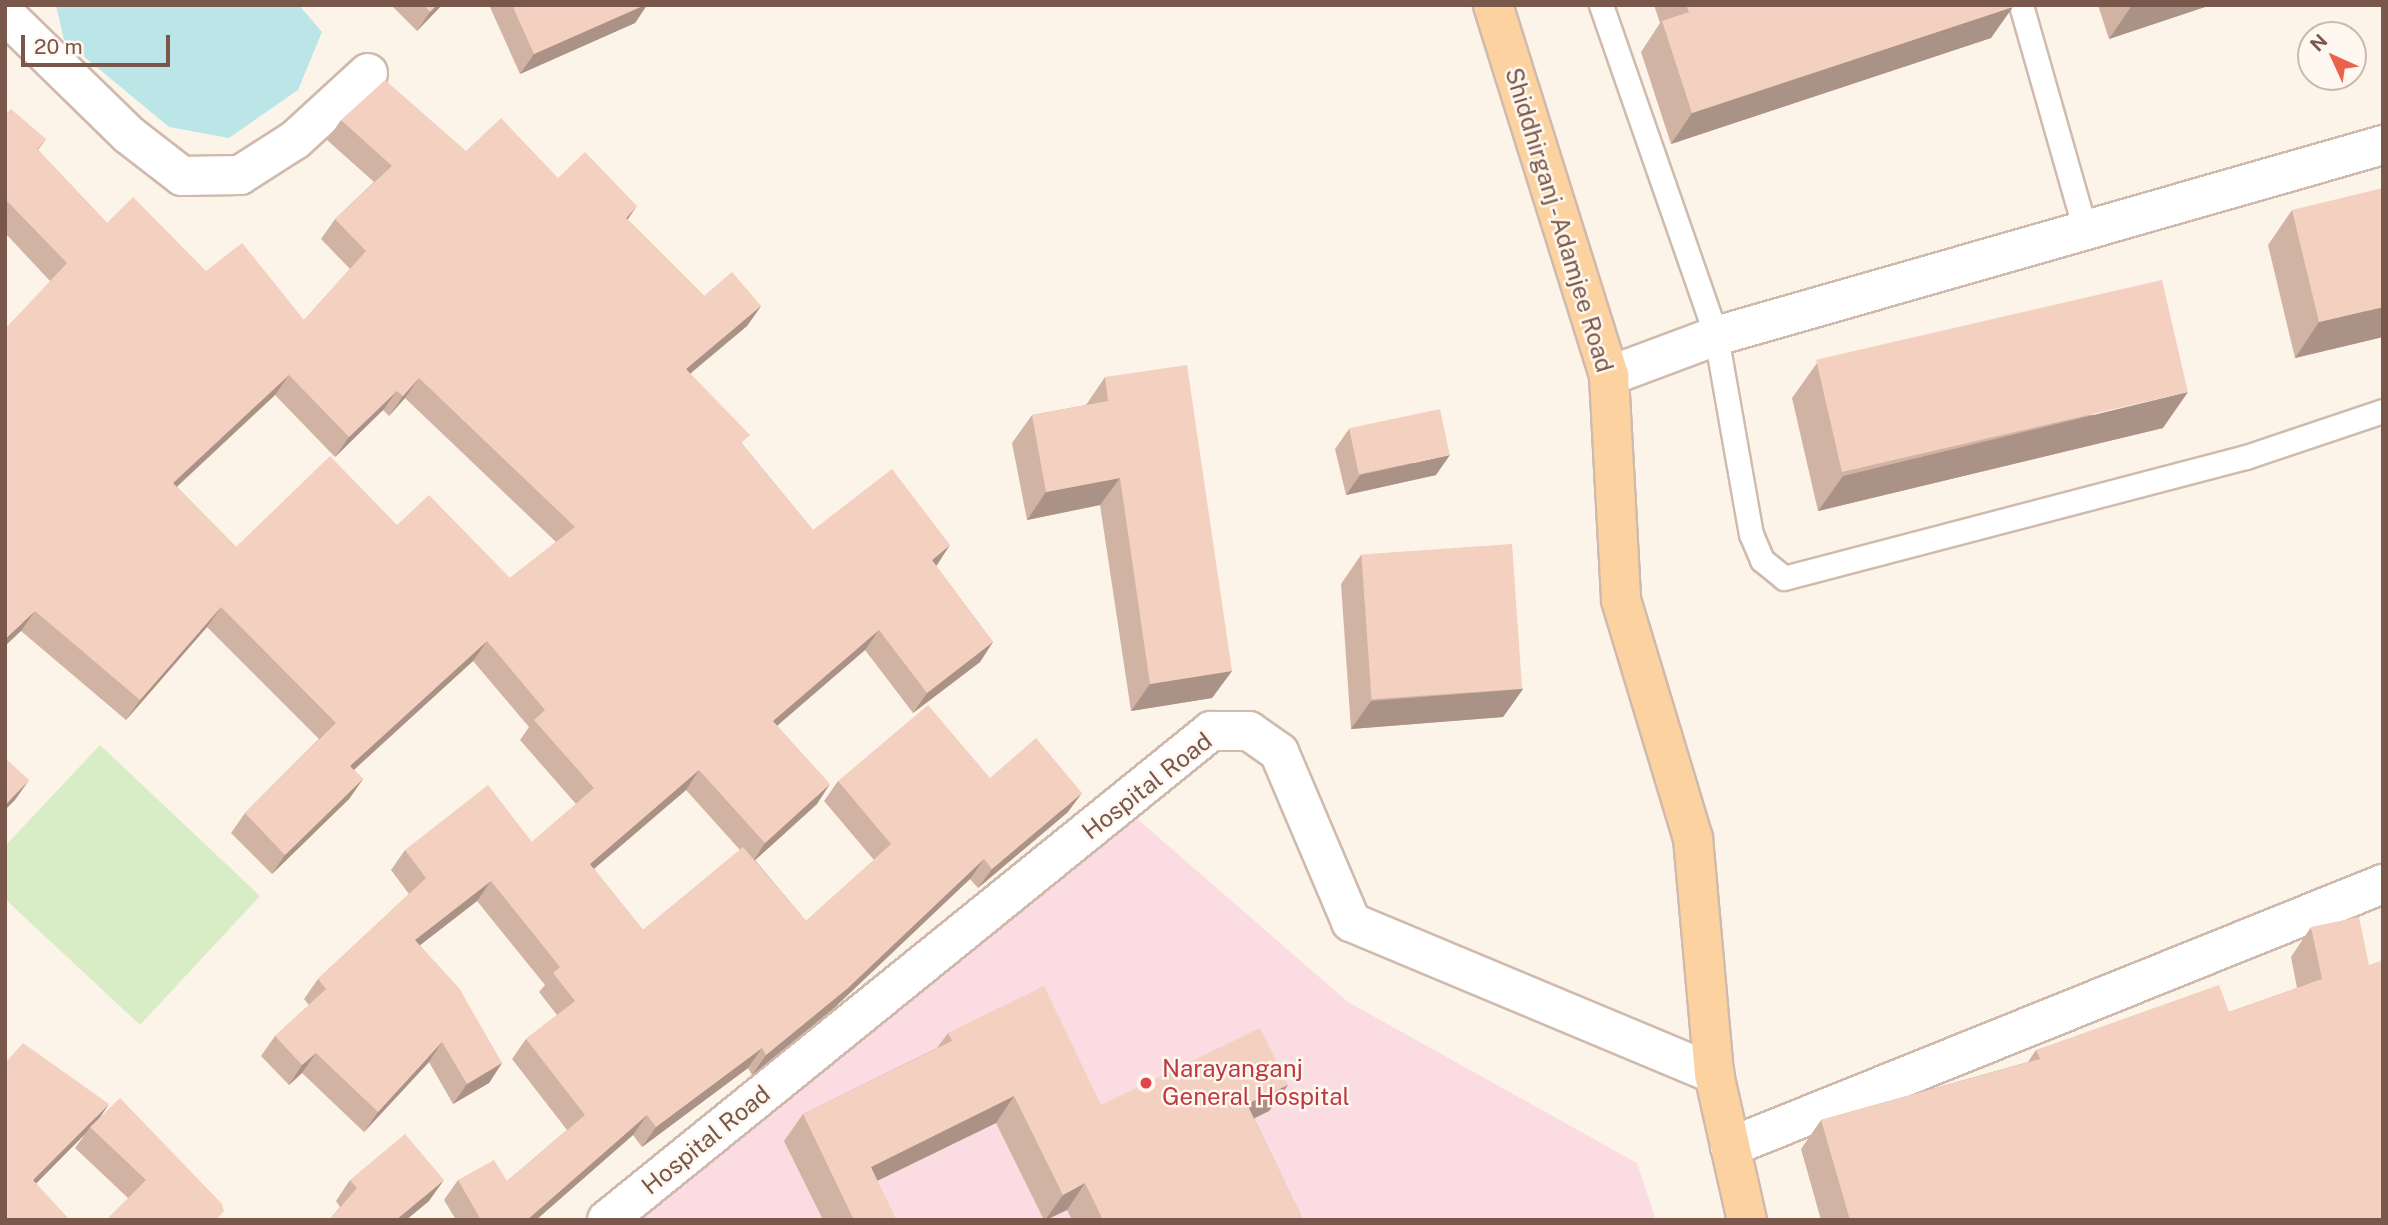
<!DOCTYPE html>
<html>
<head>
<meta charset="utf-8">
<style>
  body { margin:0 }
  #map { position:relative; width:2388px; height:1225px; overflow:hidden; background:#fdf4e9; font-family:"Public Sans",sans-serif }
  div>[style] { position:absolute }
  .medical>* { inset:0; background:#fbdce2 }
  .green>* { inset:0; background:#d8ecc6 }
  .water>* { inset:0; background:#bce5e8 }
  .roads { filter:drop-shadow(2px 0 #d0baad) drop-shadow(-2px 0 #d0baad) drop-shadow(0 2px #d0baad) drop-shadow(0 -2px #d0baad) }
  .lane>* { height:23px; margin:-11.5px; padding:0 11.5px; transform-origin:11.5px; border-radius:11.5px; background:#fff }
  .street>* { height:38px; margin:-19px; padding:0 19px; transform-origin:19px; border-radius:19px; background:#fff }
  .primary>* { height:38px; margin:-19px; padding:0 19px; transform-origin:19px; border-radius:19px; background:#fcd3a0 }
  .wall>* { inset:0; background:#d1b3a4 }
  .shaded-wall>* { inset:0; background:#aa9286 }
  .building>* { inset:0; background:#f3d0bf; transform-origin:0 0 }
  .dots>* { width:19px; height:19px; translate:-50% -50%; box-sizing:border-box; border:4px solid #fff8f0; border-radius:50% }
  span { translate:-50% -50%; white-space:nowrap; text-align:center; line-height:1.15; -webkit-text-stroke:5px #fff8f0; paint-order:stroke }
  .street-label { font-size:24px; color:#79584b }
  .health-label { font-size:24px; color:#be3a42 }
  .left { translate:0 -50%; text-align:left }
  .frame { position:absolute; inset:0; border:7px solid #79584b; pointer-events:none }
  .north { position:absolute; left:2297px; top:21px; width:70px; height:70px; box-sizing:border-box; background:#fff8f0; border:2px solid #c9b8ae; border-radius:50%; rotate:315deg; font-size:19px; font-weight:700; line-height:28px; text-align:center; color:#79584b }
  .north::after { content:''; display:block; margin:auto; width:24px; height:32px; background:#e9634c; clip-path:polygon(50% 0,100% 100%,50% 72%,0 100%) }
  .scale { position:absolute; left:21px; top:35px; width:149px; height:32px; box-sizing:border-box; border:4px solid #79584b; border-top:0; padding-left:9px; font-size:21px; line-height:24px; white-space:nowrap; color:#79584b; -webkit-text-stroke:5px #fff8f0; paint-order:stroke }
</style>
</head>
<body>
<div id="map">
  <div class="medical">
    <i style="clip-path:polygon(1127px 810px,1348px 1002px,1637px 1163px,1656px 1220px,637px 1220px)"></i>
  </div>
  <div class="green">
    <i style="clip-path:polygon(100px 745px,260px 896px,140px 1025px,5px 899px,5px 846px)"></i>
  </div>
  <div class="water">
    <i style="clip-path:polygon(56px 5px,299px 5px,322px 32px,298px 90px,229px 138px,169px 127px,64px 40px)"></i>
  </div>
  <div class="roads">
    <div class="lane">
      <i style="left:1601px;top:5px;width:350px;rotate:70.8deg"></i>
      <i style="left:1716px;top:336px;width:201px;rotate:80deg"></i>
      <i style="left:1751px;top:534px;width:28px;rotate:67deg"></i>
      <i style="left:1762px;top:560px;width:28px;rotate:39deg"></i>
      <i style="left:1784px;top:578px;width:478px;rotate:-14.7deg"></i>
      <i style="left:2246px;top:457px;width:145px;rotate:-18.6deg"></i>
      <i style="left:2021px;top:5px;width:234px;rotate:74.1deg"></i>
    </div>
    <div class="street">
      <i style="left:5px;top:14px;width:173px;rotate:44.3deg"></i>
      <i style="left:129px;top:135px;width:67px;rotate:37.7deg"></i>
      <i style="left:182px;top:176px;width:58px;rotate:-1deg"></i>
      <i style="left:240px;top:175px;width:65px;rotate:-32.5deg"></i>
      <i style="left:295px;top:140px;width:99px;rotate:-42.5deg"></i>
      <i style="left:1609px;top:376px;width:114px;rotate:-20.5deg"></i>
      <i style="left:1716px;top:336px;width:694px;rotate:-15.98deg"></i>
      <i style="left:1730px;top:1147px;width:704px;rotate:-21.94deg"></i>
      <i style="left:607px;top:1220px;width:777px;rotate:-38.99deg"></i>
      <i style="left:1211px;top:731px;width:38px"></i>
      <i style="left:1249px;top:731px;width:37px;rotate:35deg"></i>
      <i style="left:1279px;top:752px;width:185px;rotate:67deg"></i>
      <i style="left:1351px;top:922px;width:394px;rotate:22.7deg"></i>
    </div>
    <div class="primary">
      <i style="left:1493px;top:5px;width:389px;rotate:72.6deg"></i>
      <i style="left:1609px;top:376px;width:224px;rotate:86.9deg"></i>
      <i style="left:1621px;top:600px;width:249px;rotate:73.2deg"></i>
      <i style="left:1693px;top:838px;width:237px;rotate:84.9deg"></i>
      <i style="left:1714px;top:1074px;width:150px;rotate:77.3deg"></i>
    </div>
  </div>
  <div class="wall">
    <i style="clip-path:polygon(391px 5px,442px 5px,417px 31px)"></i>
    <i style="clip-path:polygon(489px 5px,647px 5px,635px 23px,520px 74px)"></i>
    <i style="clip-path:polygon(1654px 5px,2012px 5px,1991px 38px,1671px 144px,1641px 52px,1660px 23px)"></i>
    <i style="clip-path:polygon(2098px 5px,2211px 5px,2109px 39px)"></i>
    <i style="clip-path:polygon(evenodd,5px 115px,46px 139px,38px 150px,107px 223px,304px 320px,350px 269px,321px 239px,335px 219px,374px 182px,327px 140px,341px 120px,466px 151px,558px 178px,628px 220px,704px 296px,761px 306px,747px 326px,690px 373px,743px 445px,813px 530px,936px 566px,993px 642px,980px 662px,913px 713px,865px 650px,777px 726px,817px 804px,755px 860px,806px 921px,874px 860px,824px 801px,838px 781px,990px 778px,1068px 812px,978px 888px,970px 879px,834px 1008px,752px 1075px,748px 1068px,642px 1147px,633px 1135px,536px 1220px,456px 1220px,444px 1200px,458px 1180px,507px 1181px,567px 1130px,512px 1059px,526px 1039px,557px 1015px,539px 992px,545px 985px,477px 901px,420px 945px,502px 1063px,489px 1083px,453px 1104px,429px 1062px,364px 1132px,302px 1073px,289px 1085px,261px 1056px,275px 1036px,309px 1005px,304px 999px,318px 979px,409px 894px,391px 870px,405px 850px,532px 842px,576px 804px,520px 740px,529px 727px,473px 661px,354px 770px,363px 779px,349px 799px,272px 874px,231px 833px,245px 813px,319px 739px,207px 627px,126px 720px,21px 631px,50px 281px,5px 233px,5px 115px,275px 395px,335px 457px,383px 410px,389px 416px,405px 398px,556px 542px,510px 578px,397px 525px,236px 547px,177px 487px,275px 395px,5px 115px,686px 790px,740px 850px,643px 930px,594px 869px,686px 790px)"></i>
    <i style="clip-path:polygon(2292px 210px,2383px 337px,2295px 358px,2268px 245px)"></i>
    <i style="clip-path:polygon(1817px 363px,2163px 428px,1818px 511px,1792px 398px)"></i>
    <i style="clip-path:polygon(1105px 377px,1232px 671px,1212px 698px,1131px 711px,1100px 505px,1027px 520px,1012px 443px,1032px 415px,1086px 405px)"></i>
    <i style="clip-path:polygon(1349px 429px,1436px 475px,1346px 495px,1335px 449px)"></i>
    <i style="clip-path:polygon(1361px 555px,1523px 689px,1503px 717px,1351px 729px,1341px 584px)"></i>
    <i style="clip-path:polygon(2311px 927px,2383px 1220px,1821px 1220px,1801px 1149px,1821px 1120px,2028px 1062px,2036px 1050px,2229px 1012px,2297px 988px,2291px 957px)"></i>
    <i style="clip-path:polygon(948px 1033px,1101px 1105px,1288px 1085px,1269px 1111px,1254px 1118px,1303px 1220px,1072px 1220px,1067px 1210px,1047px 1220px,1044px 1220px,996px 1123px,877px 1181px,896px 1220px,823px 1220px,784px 1141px,803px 1114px,937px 1048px)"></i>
    <i style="clip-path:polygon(5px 1061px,99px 1119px,218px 1220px,128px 1198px,75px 1148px,86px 1133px,36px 1183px,5px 1220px)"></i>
    <i style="clip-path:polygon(350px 1180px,429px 1201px,406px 1220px,329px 1220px,340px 1207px,336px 1201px)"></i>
  </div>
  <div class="shaded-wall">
    <i style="clip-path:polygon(437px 5px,442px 5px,417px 31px,430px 12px)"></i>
    <i style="clip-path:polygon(645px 5px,647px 5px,635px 23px,520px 74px,534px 54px)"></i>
    <i style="clip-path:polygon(2132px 5px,2211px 5px,2109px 39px)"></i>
    <i style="clip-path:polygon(2013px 7px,1991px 38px,1671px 144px,1692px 113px)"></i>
    <i style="clip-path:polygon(637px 206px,623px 226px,626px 218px)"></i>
    <i style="clip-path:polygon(761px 306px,747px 326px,672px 389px,686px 369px)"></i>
    <i style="clip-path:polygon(2383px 307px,2383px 337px,2295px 358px,2319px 322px)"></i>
    <i style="clip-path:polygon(289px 375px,275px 395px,159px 503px,173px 483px)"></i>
    <i style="clip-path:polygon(419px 378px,405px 398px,389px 416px,403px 396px)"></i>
    <i style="clip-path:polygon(397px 391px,383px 410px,335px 457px,349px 437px)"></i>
    <i style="clip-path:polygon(2188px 392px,2163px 428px,1818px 511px,1843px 476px)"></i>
    <i style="clip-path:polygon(1450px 455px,1436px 475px,1346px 495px,1360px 475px)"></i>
    <i style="clip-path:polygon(1120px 478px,1100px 505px,1027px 520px,1046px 492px)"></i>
    <i style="clip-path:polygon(950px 545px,937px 565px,918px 580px,932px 560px)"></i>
    <i style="clip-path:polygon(221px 607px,207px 627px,126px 720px,140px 700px)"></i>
    <i style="clip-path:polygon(35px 611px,21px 631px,5px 646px,5px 639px)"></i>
    <i style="clip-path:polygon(879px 630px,865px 650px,759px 741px,773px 721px)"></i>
    <i style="clip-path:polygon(487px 641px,473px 661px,336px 786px,350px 766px)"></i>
    <i style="clip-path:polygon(993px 642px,980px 662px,913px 713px,927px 693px)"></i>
    <i style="clip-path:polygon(1232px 671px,1212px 698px,1131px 711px,1150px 684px)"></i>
    <i style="clip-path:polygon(1523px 689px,1503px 717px,1351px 729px,1371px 701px)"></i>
    <i style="clip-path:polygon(699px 770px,686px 790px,576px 884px,590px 864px)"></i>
    <i style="clip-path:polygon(363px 779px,349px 799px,272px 874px,285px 855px)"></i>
    <i style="clip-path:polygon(29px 780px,15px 800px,5px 810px,5px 805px)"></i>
    <i style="clip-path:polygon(830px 784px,817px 804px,752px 863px,765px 843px)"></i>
    <i style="clip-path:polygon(1082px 793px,1068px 812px,978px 888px,992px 869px)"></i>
    <i style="clip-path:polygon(984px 859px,970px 879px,834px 1008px,752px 1075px,766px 1055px)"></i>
    <i style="clip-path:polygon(491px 881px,477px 901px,401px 960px,415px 940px)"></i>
    <i style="clip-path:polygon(442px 1042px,429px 1062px,364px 1132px,378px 1112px)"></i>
    <i style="clip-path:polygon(762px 1048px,748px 1068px,642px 1147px,656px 1127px)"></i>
    <i style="clip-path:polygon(316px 1053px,302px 1073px,289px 1085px,302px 1065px)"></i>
    <i style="clip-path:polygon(502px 1063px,489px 1083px,453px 1104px,467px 1084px)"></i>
    <i style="clip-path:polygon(1288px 1085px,1269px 1111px,1229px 1131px,1247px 1104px)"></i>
    <i style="clip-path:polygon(1014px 1096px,996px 1123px,852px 1193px,871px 1167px)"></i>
    <i style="clip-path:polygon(109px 1104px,95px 1125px,90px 1127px,86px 1133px,19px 1201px,33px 1180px)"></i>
    <i style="clip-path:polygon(647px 1115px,633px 1135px,536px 1220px,527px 1220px)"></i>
    <i style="clip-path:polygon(444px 1180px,429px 1201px,406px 1220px,396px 1220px)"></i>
    <i style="clip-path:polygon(1085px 1183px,1067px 1210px,1045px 1220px,1063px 1195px)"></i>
  </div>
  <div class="building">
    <i style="clip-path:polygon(424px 5px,437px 5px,430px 12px)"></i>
    <i style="clip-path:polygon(512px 5px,645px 5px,534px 54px)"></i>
    <i style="clip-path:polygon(1686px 5px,2012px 5px,2013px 7px,1692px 113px,1662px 21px,1689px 12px)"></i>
    <i style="clip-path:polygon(evenodd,385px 80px,466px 151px,501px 118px,558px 178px,585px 152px,637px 206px,626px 218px,704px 296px,732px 272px,761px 306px,686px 369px,750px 435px,741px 443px,813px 530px,892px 469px,950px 545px,932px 560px,993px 642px,927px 693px,879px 630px,773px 721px,830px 784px,765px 843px,699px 770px,590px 864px,643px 930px,743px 847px,806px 921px,891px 844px,838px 781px,928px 705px,990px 778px,1036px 738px,1082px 793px,992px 869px,984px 859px,848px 988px,766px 1055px,762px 1048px,656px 1127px,647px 1115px,527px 1220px,481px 1220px,458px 1180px,494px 1160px,507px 1181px,585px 1115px,526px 1039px,575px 1001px,553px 973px,560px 967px,491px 881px,415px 940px,459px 988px,502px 1063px,467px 1084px,442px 1042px,378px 1112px,316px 1053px,302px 1065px,275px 1036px,326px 989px,318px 979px,426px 878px,405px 850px,488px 785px,532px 842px,594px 788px,534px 720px,545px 710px,487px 641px,350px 766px,363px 779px,285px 855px,245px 813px,336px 723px,221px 607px,140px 700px,35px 611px,5px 639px,5px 329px,67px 263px,5px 199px,5px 115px,11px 109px,46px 139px,37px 149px,107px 223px,133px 197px,206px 271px,242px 243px,304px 320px,366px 251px,335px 219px,392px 166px,341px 120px,385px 80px,289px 375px,349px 437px,397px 391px,403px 396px,419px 378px,575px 527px,510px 578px,429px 495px,397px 525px,330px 456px,236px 547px,173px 483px,289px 375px)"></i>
    <i style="clip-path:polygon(2383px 188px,2383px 307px,2319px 322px,2292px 210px)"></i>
    <i style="left:2162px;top:280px;width:115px;height:355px;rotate:77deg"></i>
    <i style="clip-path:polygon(1187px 365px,1232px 671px,1150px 684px,1120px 478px,1046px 492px,1032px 415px,1108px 401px,1105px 377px)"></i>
    <i style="left:1440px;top:409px;width:47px;height:93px;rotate:78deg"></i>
    <i style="left:1512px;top:544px;width:145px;height:151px;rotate:86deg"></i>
    <i style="clip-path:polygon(5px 758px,29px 780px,5px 805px)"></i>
    <i style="clip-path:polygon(2359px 917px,2369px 965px,2383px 960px,2383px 1220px,1850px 1220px,1821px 1120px,2040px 1059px,2036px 1050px,2219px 985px,2229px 1012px,2322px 979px,2311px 927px)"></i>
    <i style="clip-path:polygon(1044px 986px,1101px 1105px,1260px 1028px,1288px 1085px,1247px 1104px,1303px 1220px,1103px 1220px,1085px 1183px,1063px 1195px,1014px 1096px,871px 1167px,896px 1220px,854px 1220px,803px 1114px,952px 1041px,948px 1033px)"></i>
    <i style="clip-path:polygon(23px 1043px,109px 1104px,33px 1180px,70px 1220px,5px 1220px,5px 1061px,6px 1062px)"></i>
    <i style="clip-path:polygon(120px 1098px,222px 1204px,224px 1211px,216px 1220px,106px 1220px,146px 1180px,90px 1127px)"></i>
    <i style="clip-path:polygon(405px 1134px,444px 1180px,396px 1220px,329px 1220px,357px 1188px,350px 1180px)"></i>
  </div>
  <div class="dots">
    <i style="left:1146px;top:1083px;background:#e0444e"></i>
  </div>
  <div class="street-label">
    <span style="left:1559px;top:220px;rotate:73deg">Shiddhirganj - Adamjee Road</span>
    <span style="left:1147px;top:786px;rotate:-38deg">Hospital Road</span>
    <span style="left:706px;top:1140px;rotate:-39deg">Hospital Road</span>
  </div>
  <div class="health-label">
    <span class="left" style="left:1162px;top:1083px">Narayanganj<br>General Hospital</span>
  </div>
  <div class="frame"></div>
  <div class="north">N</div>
  <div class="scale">20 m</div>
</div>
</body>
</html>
